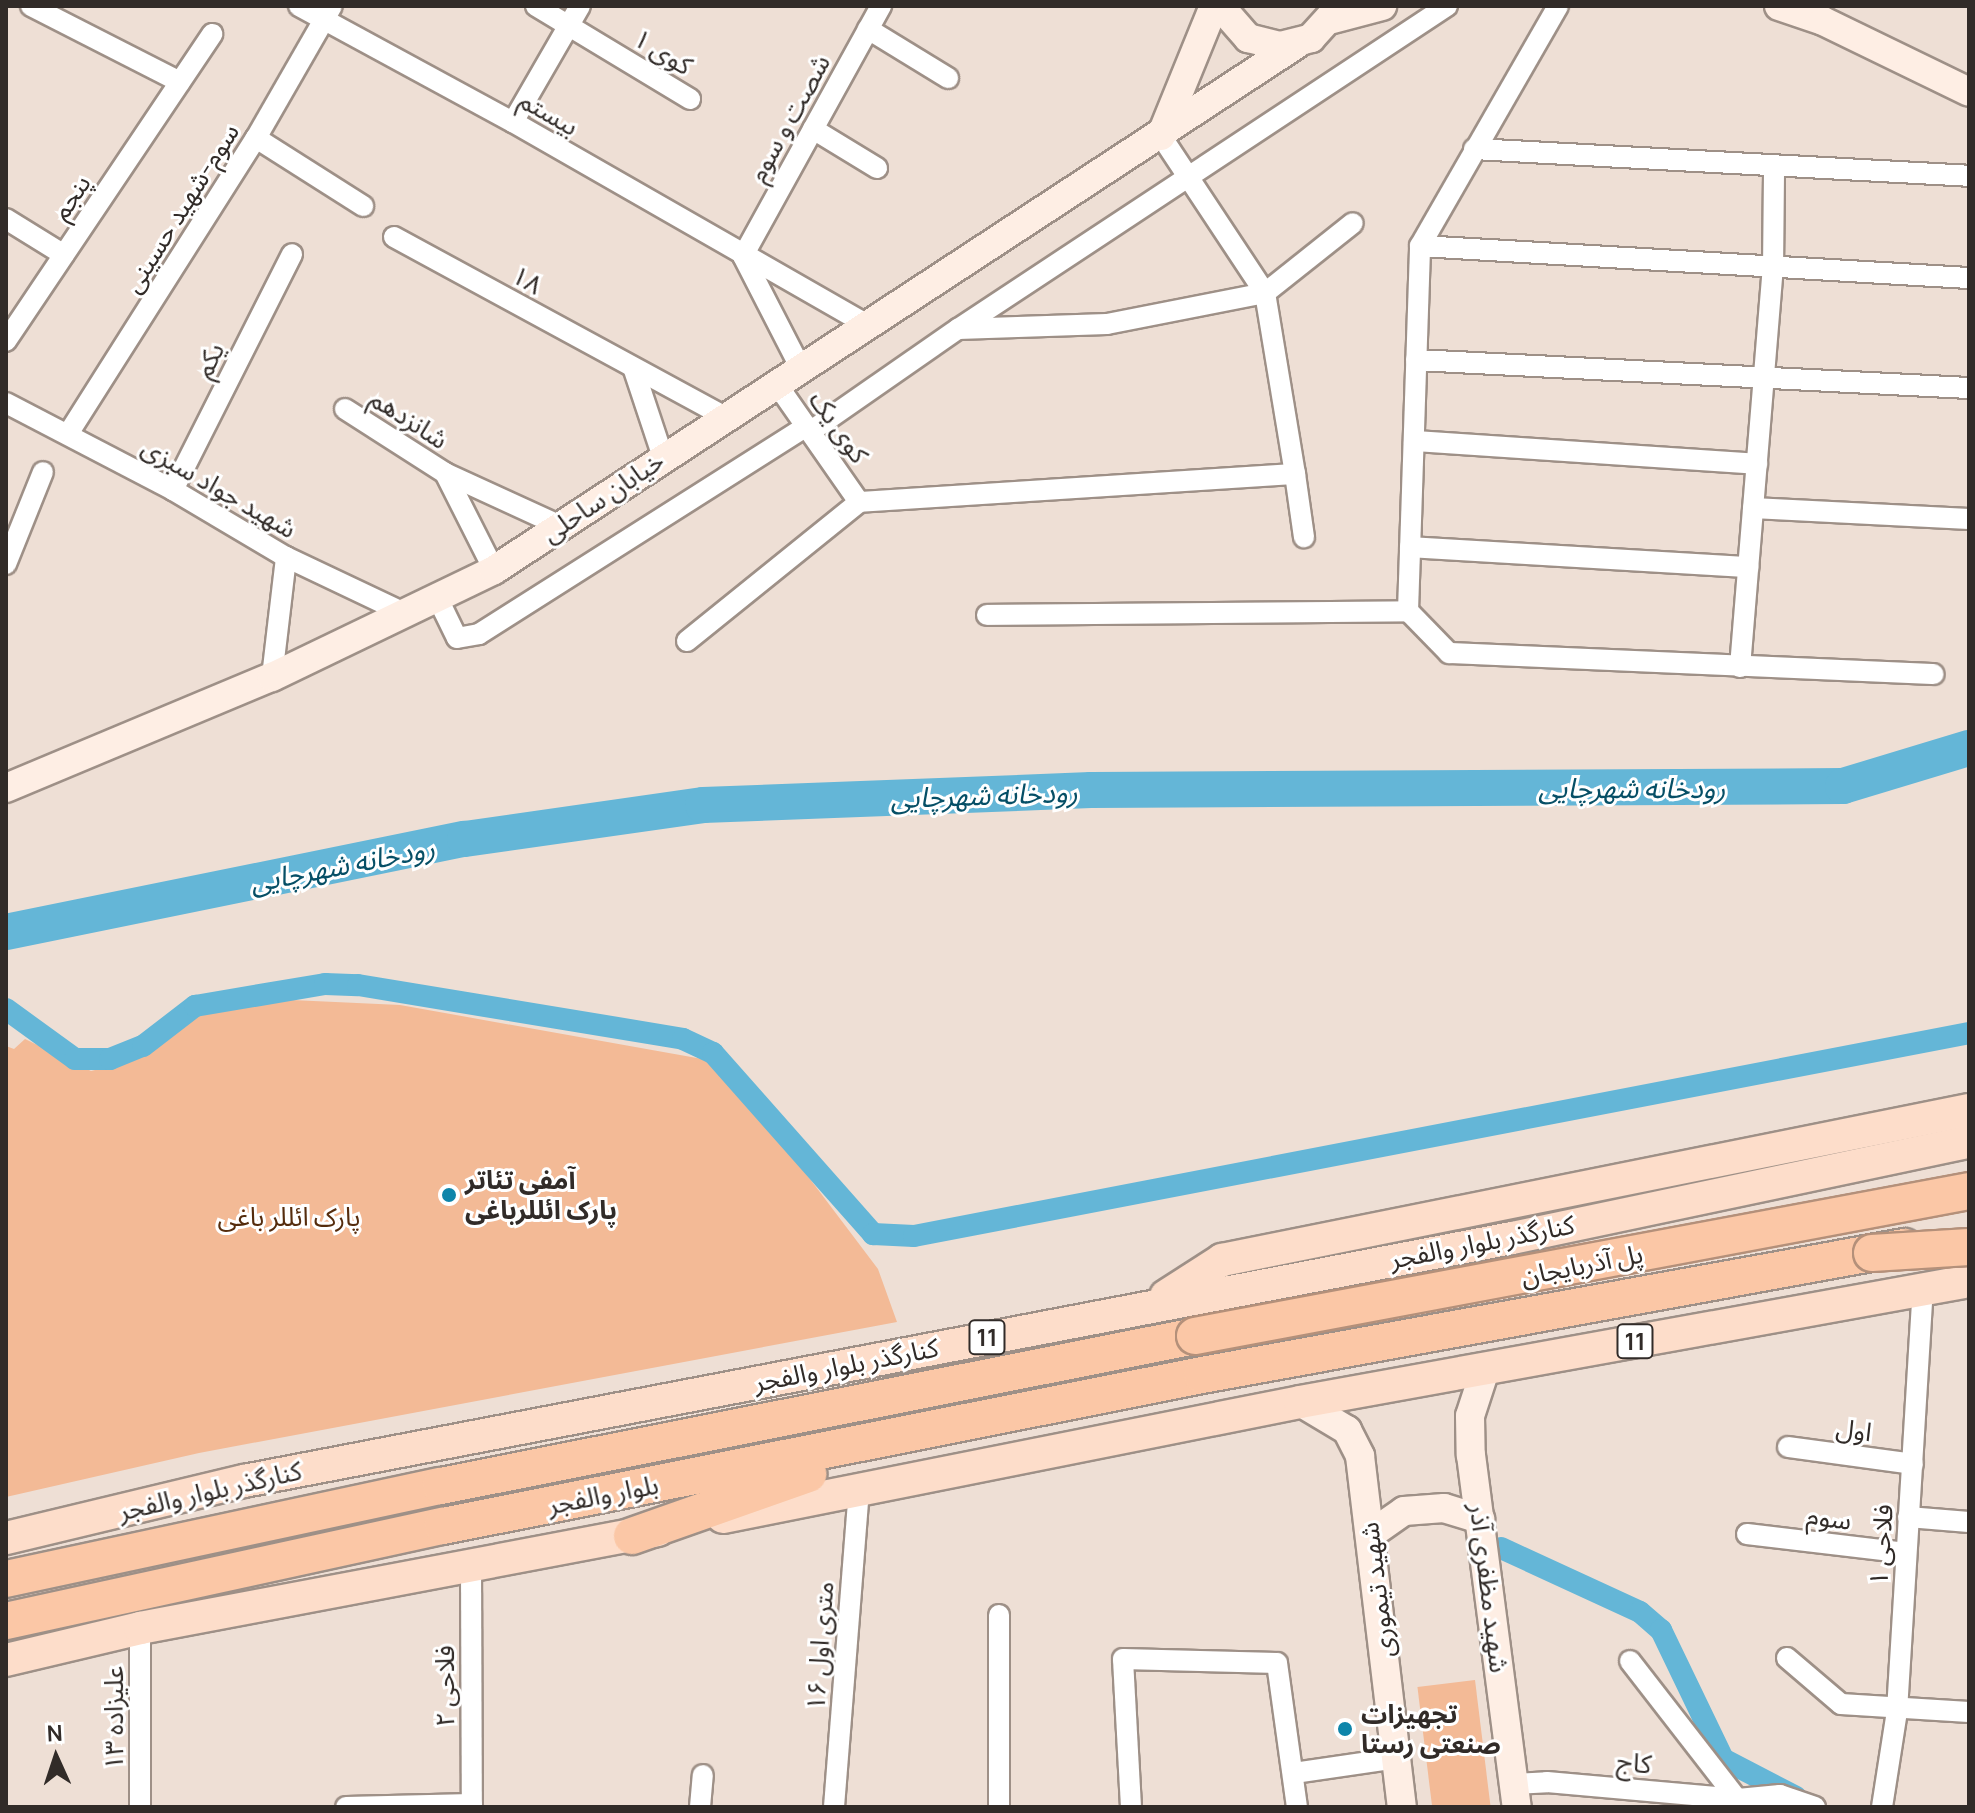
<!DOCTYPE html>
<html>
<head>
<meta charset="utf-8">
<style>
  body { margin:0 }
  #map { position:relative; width:1975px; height:1813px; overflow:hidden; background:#eedfd5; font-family:Manrope,"Noto Sans Arabic",sans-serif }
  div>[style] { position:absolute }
  .green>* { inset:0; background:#f3ba96; transform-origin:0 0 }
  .canal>* { height:22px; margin:-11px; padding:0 11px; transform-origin:11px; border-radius:11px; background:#64b6d7 }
  .river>* { height:36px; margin:-18px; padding:0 18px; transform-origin:18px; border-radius:18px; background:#64b6d7 }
  .roads { filter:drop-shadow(2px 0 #9e9087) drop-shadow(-2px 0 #9e9087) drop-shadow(0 2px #9e9087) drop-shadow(0 -2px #9e9087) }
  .street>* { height:20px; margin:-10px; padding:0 10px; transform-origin:10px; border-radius:10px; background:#fff }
  .secondary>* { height:28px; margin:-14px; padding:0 14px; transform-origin:14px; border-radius:14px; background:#feeee4 }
  .primary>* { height:32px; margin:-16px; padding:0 16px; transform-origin:16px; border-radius:16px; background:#fdddca }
  .highway>* { height:36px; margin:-18px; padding:0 18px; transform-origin:18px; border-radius:18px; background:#fbc7a6 }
  .bridges { filter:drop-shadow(2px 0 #b4907a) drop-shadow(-2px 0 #b4907a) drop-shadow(0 2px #b4907a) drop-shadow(0 -2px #b4907a) }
  .highway-bridge>* { height:36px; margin:-18px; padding:0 18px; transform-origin:18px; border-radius:18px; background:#fbc7a6 }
  .dots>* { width:22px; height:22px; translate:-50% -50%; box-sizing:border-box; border:4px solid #fff; border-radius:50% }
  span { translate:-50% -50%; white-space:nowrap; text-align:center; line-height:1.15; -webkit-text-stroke:6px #fff; paint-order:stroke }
  .shield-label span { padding:2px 6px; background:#fff; border:2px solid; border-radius:6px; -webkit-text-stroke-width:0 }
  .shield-label { font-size:24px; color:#312b28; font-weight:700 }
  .street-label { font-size:26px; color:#312b28 }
  .poi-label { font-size:26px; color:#312b28; font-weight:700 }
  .left { translate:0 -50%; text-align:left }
  .park-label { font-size:26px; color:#552c0d }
  .water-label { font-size:28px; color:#064f66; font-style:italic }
  .frame { position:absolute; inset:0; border:8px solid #312b28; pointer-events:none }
  .north { position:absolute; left:16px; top:1717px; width:80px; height:80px; -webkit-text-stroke:6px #fff; paint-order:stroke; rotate:357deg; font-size:22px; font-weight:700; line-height:32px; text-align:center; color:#312b28 }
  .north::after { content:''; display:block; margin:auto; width:28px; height:36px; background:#312b28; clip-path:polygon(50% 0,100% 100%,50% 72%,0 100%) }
</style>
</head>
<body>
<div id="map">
  <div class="green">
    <i style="clip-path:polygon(292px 1000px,400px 1005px,708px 1060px,782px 1142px,878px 1269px,897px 1322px,199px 1453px,6px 1497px,6px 1046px,14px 1049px,25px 1039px,91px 1071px,124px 1063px,184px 1020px,221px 1005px)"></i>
    <i style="left:1475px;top:1680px;width:128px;height:58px;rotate:83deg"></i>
  </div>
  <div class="canal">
    <i style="left:6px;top:1009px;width:85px;rotate:35.9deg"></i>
    <i style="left:75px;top:1059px;width:35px"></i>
    <i style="left:110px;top:1059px;width:35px;rotate:-22deg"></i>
    <i style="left:143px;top:1046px;width:66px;rotate:-37.6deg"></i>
    <i style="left:195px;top:1006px;width:132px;rotate:-9.6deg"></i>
    <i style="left:325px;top:984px;width:33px;rotate:2deg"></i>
    <i style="left:358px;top:985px;width:329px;rotate:9.4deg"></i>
    <i style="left:683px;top:1039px;width:33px;rotate:25deg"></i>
    <i style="left:713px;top:1053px;width:242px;rotate:48.5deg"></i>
    <i style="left:873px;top:1234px;width:41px;rotate:2.8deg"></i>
    <i style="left:914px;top:1236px;width:1074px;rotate:-10.89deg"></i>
    <i style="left:1501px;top:1548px;width:153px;rotate:24.7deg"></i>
    <i style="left:1640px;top:1612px;width:28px;rotate:41deg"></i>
    <i style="left:1661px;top:1630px;width:143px;rotate:64.3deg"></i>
    <i style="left:1723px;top:1759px;width:82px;rotate:27.5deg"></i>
  </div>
  <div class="river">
    <i style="left:6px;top:932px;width:468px;rotate:-11.5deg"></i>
    <i style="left:465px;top:839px;width:240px;rotate:-8.1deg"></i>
    <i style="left:703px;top:805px;width:388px;rotate:-2.2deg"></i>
    <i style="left:1091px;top:790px;width:752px;rotate:-0.3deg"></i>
    <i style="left:1843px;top:786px;width:132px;rotate:-16.8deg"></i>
  </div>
  <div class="roads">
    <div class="street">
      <i style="left:31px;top:6px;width:167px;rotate:27deg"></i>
      <i style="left:299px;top:6px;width:243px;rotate:28.5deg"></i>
      <i style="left:513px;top:122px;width:407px;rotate:29.8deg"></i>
      <i style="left:536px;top:6px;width:180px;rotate:31.1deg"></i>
      <i style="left:868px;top:29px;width:94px;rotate:31.5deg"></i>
      <i style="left:513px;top:122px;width:134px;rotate:-60deg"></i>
      <i style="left:813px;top:129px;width:75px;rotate:31.4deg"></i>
      <i style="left:256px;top:138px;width:127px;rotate:32.4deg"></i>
      <i style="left:1474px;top:149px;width:496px;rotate:3.1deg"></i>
      <i style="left:6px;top:219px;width:68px;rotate:31.8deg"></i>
      <i style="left:394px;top:237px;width:375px;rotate:28.5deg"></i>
      <i style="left:1420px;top:246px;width:550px;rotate:3.34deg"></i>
      <i style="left:743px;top:256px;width:286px;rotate:-61.1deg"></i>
      <i style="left:743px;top:256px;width:125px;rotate:62.8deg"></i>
      <i style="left:958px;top:329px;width:586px;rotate:-33.45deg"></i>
      <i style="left:6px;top:341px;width:370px;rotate:-56.1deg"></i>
      <i style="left:1416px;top:360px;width:554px;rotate:2.9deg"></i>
      <i style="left:634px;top:370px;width:92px;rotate:71.6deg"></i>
      <i style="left:776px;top:383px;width:145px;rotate:55.1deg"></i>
      <i style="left:6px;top:403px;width:188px;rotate:27.5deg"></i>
      <i style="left:173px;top:490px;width:131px;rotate:30.7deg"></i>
      <i style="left:286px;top:557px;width:135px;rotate:25.4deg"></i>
      <i style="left:345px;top:409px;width:119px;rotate:32.6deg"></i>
      <i style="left:445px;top:473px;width:128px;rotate:24.6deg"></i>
      <i style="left:811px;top:431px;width:179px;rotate:-34.8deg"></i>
      <i style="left:958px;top:329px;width:149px;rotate:-1.9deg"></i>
      <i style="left:1107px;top:324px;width:161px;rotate:-11.1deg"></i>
      <i style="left:1265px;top:293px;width:112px;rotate:-38.5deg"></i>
      <i style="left:68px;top:434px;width:351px;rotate:-57.6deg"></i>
      <i style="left:256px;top:138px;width:152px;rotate:-60.1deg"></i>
      <i style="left:1414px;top:441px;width:344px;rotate:3.8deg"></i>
      <i style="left:445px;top:473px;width:109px;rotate:63.2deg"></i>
      <i style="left:1295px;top:474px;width:64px;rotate:81.9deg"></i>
      <i style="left:173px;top:490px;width:264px;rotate:-63.2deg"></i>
      <i style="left:1753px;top:508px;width:216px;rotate:2.9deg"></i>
      <i style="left:1410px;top:547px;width:339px;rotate:3.4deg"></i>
      <i style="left:6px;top:564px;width:99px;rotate:-68.1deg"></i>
      <i style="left:438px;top:599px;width:43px;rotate:64deg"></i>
      <i style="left:457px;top:638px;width:22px;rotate:-10deg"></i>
      <i style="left:479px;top:634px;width:388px;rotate:-32.4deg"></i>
      <i style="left:1408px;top:611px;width:59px;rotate:45.7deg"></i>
      <i style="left:1449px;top:653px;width:485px;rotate:2.5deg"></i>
      <i style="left:987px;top:615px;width:421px;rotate:-0.5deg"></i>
      <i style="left:1408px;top:611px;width:365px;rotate:-88.1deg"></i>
      <i style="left:1420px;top:246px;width:277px;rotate:-60.1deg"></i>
      <i style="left:687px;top:641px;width:221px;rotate:-38.9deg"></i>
      <i style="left:859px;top:502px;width:437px;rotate:-3.7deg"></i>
      <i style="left:1295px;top:474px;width:183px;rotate:-99.4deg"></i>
      <i style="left:1265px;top:293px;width:188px;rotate:-123.5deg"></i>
      <i style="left:1740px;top:667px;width:399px;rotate:-85.3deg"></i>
      <i style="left:1773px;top:269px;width:104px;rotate:-89.4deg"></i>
      <i style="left:272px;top:677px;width:121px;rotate:-83.3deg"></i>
      <i style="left:1788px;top:1447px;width:126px;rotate:7.7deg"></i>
      <i style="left:1908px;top:1517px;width:61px;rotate:4.7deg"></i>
      <i style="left:1747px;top:1534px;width:160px;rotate:6.8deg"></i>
      <i style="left:471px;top:1565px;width:242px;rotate:89.8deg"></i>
      <i style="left:999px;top:1615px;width:192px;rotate:90deg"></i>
      <i style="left:140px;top:1628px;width:179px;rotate:90deg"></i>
      <i style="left:1787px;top:1658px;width:71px;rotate:40.4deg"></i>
      <i style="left:1841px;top:1704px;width:128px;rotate:3.6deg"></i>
      <i style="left:1630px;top:1661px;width:181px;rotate:52.2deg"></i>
      <i style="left:1294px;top:1773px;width:104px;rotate:-8.3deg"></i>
      <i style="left:1514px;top:1784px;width:33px;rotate:-3deg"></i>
      <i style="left:1547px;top:1782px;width:192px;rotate:5.1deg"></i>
      <i style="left:1738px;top:1799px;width:42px;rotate:-5.4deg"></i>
      <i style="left:1780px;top:1795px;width:37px;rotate:19deg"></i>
      <i style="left:346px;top:1807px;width:126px;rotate:-1.4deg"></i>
      <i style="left:700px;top:1807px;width:32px;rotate:-85deg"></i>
      <i style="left:834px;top:1807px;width:319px;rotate:-85.5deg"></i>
      <i style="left:1131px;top:1807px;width:148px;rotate:-93.1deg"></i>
      <i style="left:1123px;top:1659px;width:154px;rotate:1.5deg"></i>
      <i style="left:1277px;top:1663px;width:145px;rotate:82.1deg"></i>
      <i style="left:1882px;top:1807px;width:97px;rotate:-81.1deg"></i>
      <i style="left:1897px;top:1711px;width:425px;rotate:-86.5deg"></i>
    </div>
    <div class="secondary">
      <i style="left:1220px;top:6px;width:43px;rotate:48.8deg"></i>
      <i style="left:1248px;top:38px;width:33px;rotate:14deg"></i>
      <i style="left:1280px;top:46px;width:32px;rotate:-14deg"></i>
      <i style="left:1311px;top:38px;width:43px;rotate:-47.8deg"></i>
      <i style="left:1779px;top:6px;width:46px;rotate:18.8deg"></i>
      <i style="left:1823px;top:21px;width:162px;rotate:25.9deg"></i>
      <i style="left:1333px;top:19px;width:51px;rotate:-14.9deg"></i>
      <i style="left:1161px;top:136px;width:140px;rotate:-67.8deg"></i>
      <i style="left:6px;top:788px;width:288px;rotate:-22.7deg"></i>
      <i style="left:272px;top:677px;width:246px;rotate:-25.7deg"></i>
      <i style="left:494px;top:570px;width:960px;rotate:-33.23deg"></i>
      <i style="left:1485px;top:1370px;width:48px;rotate:108.1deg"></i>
      <i style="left:1470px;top:1416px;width:39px;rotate:89deg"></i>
      <i style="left:1471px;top:1455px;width:355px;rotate:82.6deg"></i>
      <i style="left:1300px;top:1402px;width:55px;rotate:30.8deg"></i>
      <i style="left:1347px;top:1430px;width:29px;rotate:63deg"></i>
      <i style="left:1360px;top:1456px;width:354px;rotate:83.2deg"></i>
      <i style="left:1371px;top:1534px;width:40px;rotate:-34.9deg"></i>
      <i style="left:1404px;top:1511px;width:40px;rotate:-4.3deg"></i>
      <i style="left:1444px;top:1508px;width:38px;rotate:17deg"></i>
    </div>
    <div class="primary">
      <i style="left:1166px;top:1296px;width:67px;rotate:-32.7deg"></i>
      <i style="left:1222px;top:1260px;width:762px;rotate:-11.35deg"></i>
      <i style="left:723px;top:1517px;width:588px;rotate:-11.27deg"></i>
      <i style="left:1300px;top:1402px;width:680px;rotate:-10.25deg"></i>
      <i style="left:6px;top:1538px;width:245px;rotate:-13.5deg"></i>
      <i style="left:244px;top:1481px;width:1291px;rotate:-10.85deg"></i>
      <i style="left:1512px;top:1238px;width:467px;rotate:-11.9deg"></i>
      <i style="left:6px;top:1660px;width:138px;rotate:-13.4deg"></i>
      <i style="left:140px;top:1628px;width:527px;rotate:-10.71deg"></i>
    </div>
    <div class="highway">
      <i style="left:632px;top:1536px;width:187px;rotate:-19.4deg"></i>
      <i style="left:6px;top:1579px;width:445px;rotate:-12.1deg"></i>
      <i style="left:441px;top:1486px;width:769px;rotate:-11.25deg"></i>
      <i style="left:6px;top:1621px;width:447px;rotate:-12.3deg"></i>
      <i style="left:443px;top:1526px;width:774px;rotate:-11.25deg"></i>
      <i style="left:1202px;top:1375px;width:714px;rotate:-10.33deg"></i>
    </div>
  </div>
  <div class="bridges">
    <div class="highway-bridge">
      <i style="left:1872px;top:1253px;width:97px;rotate:-3.5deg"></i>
      <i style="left:1195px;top:1336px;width:787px;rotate:-10.61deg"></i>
    </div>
  </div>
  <div class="dots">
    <i style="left:449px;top:1195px;background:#0e85aa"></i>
    <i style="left:1345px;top:1729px;background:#0e85aa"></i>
  </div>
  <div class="shield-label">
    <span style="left:987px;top:1337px">11</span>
    <span style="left:1635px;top:1341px">11</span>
  </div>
  <div class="street-label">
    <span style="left:663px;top:52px;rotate:31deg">کوی ۱</span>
    <span style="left:549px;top:113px;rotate:30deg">بیستم</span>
    <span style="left:789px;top:118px;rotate:-61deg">شصت و سوم</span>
    <span style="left:71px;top:197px;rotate:-56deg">پنجم</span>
    <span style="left:181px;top:208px;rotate:-58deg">سوم-شهید حسینی</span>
    <span style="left:527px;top:280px;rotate:29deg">۱۸</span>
    <span style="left:209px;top:360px;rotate:-63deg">یکم</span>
    <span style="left:409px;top:419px;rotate:33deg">شانزدهم</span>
    <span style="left:839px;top:427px;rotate:55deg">کوی یک</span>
    <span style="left:219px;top:488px;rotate:30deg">شهید جواد سبزی</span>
    <span style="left:603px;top:497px;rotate:-34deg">خیابان ساحلی</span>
    <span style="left:1482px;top:1242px;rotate:-11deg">کنارگذر بلوار والفجر</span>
    <span style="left:1582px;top:1265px;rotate:-11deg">پل آذربایجان</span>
    <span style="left:846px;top:1365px;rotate:-11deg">کنارگذر بلوار والفجر</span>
    <span style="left:1854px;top:1430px;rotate:8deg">اول</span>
    <span style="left:210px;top:1491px;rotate:-13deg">کنارگذر بلوار والفجر</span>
    <span style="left:603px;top:1495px;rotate:-11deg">بلوار والفجر</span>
    <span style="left:1829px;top:1518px;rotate:7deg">سوم</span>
    <span style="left:1881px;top:1545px;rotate:-86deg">فلاحی ۱</span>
    <span style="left:1489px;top:1588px;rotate:83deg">شهید مظفری آذر</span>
    <span style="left:1377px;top:1590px;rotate:-97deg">شهید تیموری</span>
    <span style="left:820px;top:1646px;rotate:-86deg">۱۶ متری اول</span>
    <span style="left:445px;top:1686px;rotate:-90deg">فلاحی ۲</span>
    <span style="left:114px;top:1718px;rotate:-90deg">۱۳ علیزاده</span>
    <span style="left:1634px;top:1763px;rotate:5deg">کاج</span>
  </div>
  <div class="poi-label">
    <span class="left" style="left:465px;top:1195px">آمفی تئاتر<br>پارک ائللرباغی</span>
    <span class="left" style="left:1361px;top:1729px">تجهیزات<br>صنعتی رستا</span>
  </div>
  <div class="park-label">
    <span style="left:289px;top:1217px">پارک ائللر باغی</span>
  </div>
  <div class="water-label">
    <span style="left:1632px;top:787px">رودخانه شهرچایی</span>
    <span style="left:984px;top:794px;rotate:-2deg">رودخانه شهرچایی</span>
    <span style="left:342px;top:864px;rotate:-11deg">رودخانه شهرچایی</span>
  </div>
  <div class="frame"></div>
  <div class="north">N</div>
</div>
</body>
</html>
